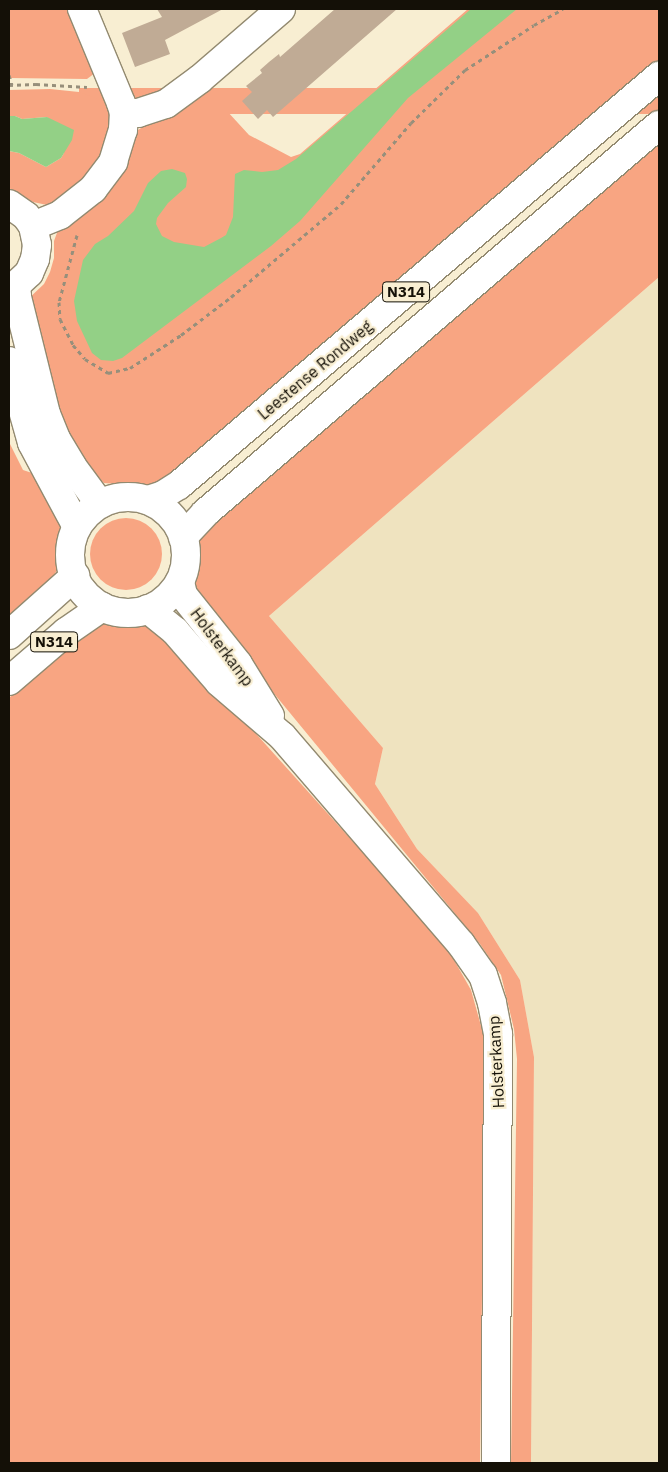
<!DOCTYPE html>
<html>
<head>
<meta charset="utf-8">
<style>
  body { margin:0 }
  #map { position:relative; width:668px; height:1472px; overflow:hidden; background:#f8eed2; font-family:"IBM Plex Sans",sans-serif }
  div>[style] { position:absolute }
  .built>* { inset:0; background:#efe3bf }
  .green>* { inset:0; background:#f8a582; transform-origin:0 0 }
  .round { border-radius:50% }
  .water>* { inset:0; background:#93d086 }
  .building>* { inset:0; background:#c0ab95 }
  .path>* { height:3px; margin-top:-1.5px; transform-origin:0; background:repeating-linear-gradient(90deg,#978f7b 0 4px,transparent 0 8px) }
  .roads { filter:drop-shadow(1px 0 #938a70) drop-shadow(-1px 0 #938a70) drop-shadow(0 1px #938a70) drop-shadow(0 -1px #938a70) }
  .minor>* { height:28px; margin:-14px; padding:0 14px; transform-origin:14px; border-radius:14px; background:#fff }
  .major>* { height:28px; margin:-14px; padding:0 14px; transform-origin:14px; border-radius:14px; background:#fff }
  .major>.ring { margin:-14px; padding:0; box-sizing:content-box; background:none; border:28px solid #fff; border-radius:50% }
  span { translate:-50% -50%; white-space:nowrap; text-align:center; line-height:1.15; -webkit-text-stroke:4.5px #f8eed2; paint-order:stroke }
  .shield-label span { padding:1px 4px; background:#f8eed2; border:1px solid; border-radius:4px; -webkit-text-stroke-width:0 }
  .shield-label { font-size:15px; color:#141007; font-weight:700 }
  .street-label { font-size:16px; color:#141007 }
  .frame { position:absolute; inset:0; border:10px solid #141007; pointer-events:none }
</style>
</head>
<body>
<div id="map">
  <div class="built">
    <i style="clip-path:polygon(659px 277px,659px 1463px,531px 1463px,534px 1057px,520px 980px,478px 913px,417px 849px,375px 784px,383px 748px,269px 616px)"></i>
  </div>
  <div class="green">
    <i style="clip-path:polygon(9px 9px,68px 9px,95px 73px,87px 79px,9px 78px)"></i>
    <i style="clip-path:polygon(468px 9px,659px 9px,659px 62px,187px 463px,153px 487px,104px 483px,97px 477px,63px 430px,26px 301px,44px 284px,50px 272px,54px 258px,54px 241px,58px 230px,138px 130px,205px 87px,249px 135px,291px 157px,300px 154px)"></i>
    <i style="left:659px;top:88px;width:26px;height:580px;rotate:90deg"></i>
    <i style="clip-path:polygon(50px 89px,79px 92px,96px 98px,109px 111px,113px 123px,101px 157px,86px 177px,65px 196px,47px 205px,33px 202px,9px 188px,9px 151px,19px 153px,46px 167px,61px 158px,64px 153px,47px 117px,22px 119px,15px 116px,9px 116px,9px 90px)"></i>
    <i style="clip-path:polygon(659px 138px,659px 277px,269px 616px,383px 748px,375px 784px,417px 849px,478px 913px,520px 980px,534px 1057px,531px 1463px,511px 1463px,517px 1059px,514px 1029px,501px 975px,480px 944px,221px 629px,194px 591px,199px 554px,195px 534px)"></i>
    <i style="clip-path:polygon(9px 442px,23px 470px,41px 476px,64px 526px,63px 550px,58px 568px,50px 583px,9px 625px)"></i>
    <i class="round" style="left:90px;top:518px;width:72px;height:72px"></i>
    <i style="clip-path:polygon(98px 619px,116px 627px,134px 628px,150px 625px,187px 657px,445px 944px,471px 990px,485px 1040px,480px 1463px,9px 1463px,9px 698px)"></i>
  </div>
  <div class="water">
    <i style="clip-path:polygon(471px 9px,517px 9px,408px 98px,300px 221px,271px 246px,122px 358px,113px 361px,101px 360px,92px 353px,77px 321px,74px 301px,83px 260px,95px 244px,108px 236px,134px 211px,148px 183px,161px 171px,172px 169px,185px 173px,187px 179px,186px 187px,168px 203px,157px 218px,156px 224px,162px 236px,174px 242px,204px 247px,221px 238px,226px 235px,233px 217px,235px 174px,244px 170px,262px 172px,278px 170px,296px 159px)"></i>
    <i style="clip-path:polygon(9px 116px,15px 116px,22px 119px,47px 117px,74px 130px,72px 140px,61px 158px,46px 167px,19px 153px,9px 151px)"></i>
  </div>
  <div class="building">
    <i style="clip-path:polygon(157px 9px,223px 9px,165px 40px,170px 54px,135px 67px,122px 33px,162px 17px)"></i>
    <i style="clip-path:polygon(335px 9px,397px 9px,273px 117px,267px 110px,258px 119px,242px 101px,252px 92px,246px 86px,262px 73px,260px 70px,269px 62px,279px 54px,280px 57px)"></i>
  </div>
  <div class="path">
    <i style="left:9px;top:75px;width:10px;rotate:73deg"></i>
    <i style="left:9px;top:85px;width:27px;rotate:-2deg"></i>
    <i style="left:36px;top:84px;width:51px;rotate:3.4deg"></i>
    <i style="left:77px;top:235px;width:69px;rotate:105deg"></i>
    <i style="left:59px;top:302px;width:17px;rotate:87deg"></i>
    <i style="left:60px;top:319px;width:29px;rotate:63deg"></i>
    <i style="left:73px;top:345px;width:18px;rotate:49deg"></i>
    <i style="left:85px;top:359px;width:27px;rotate:31deg"></i>
    <i style="left:108px;top:373px;width:23px;rotate:-13deg"></i>
    <i style="left:130px;top:368px;width:61px;rotate:-32.9deg"></i>
    <i style="left:181px;top:335px;width:63px;rotate:-37.2deg"></i>
    <i style="left:231px;top:297px;width:144px;rotate:-40.2deg"></i>
    <i style="left:341px;top:204px;width:107px;rotate:-49.2deg"></i>
    <i style="left:411px;top:123px;width:76px;rotate:-44.5deg"></i>
    <i style="left:465px;top:70px;width:82px;rotate:-33.1deg"></i>
    <i style="left:534px;top:25px;width:33px;rotate:-29deg"></i>
  </div>
  <div class="roads">
    <div class="minor">
      <i style="left:124px;top:113px;width:14px"></i>
      <i style="left:138px;top:113px;width:29px;rotate:-18deg"></i>
      <i style="left:166px;top:104px;width:42px;rotate:-36.3deg"></i>
      <i style="left:200px;top:79px;width:107px;rotate:-40.8deg"></i>
      <i style="left:9px;top:204px;width:21px;rotate:35deg"></i>
      <i style="left:26px;top:216px;width:12px;rotate:55deg"></i>
      <i style="left:33px;top:226px;width:19px;rotate:78deg"></i>
      <i style="left:37px;top:245px;width:14px;rotate:98deg"></i>
      <i style="left:35px;top:259px;width:15px;rotate:113deg"></i>
      <i style="left:29px;top:273px;width:18px;rotate:137deg"></i>
      <i style="left:16px;top:285px;width:7px;rotate:164deg"></i>
      <i style="left:33px;top:226px;width:29px;rotate:-22deg"></i>
      <i style="left:60px;top:215px;width:42px;rotate:-38.2deg"></i>
      <i style="left:93px;top:189px;width:34px;rotate:-53deg"></i>
      <i style="left:113px;top:162px;width:34px;rotate:-73deg"></i>
      <i style="left:123px;top:130px;width:17px;rotate:-87deg"></i>
      <i style="left:124px;top:113px;width:10px;rotate:-107deg"></i>
      <i style="left:121px;top:103px;width:102px;rotate:-112.5deg"></i>
      <i style="left:16px;top:285px;width:12px;rotate:85deg"></i>
      <i style="left:17px;top:297px;width:121px;rotate:76.1deg"></i>
      <i style="left:46px;top:414px;width:27px;rotate:68deg"></i>
      <i style="left:56px;top:439px;width:31px;rotate:59deg"></i>
      <i style="left:72px;top:466px;width:47px;rotate:53.6deg"></i>
      <i style="left:9px;top:361px;width:85px;rotate:74.3deg"></i>
      <i style="left:32px;top:443px;width:95px;rotate:61.8deg"></i>
      <i style="left:180px;top:582px;width:13px;rotate:77deg"></i>
      <i style="left:183px;top:595px;width:88px;rotate:51.4deg"></i>
      <i style="left:238px;top:664px;width:61px;rotate:58.4deg"></i>
      <i style="left:148px;top:609px;width:35px;rotate:39deg"></i>
      <i style="left:175px;top:631px;width:67px;rotate:49.2deg"></i>
      <i style="left:219px;top:682px;width:83px;rotate:40.6deg"></i>
      <i style="left:282px;top:736px;width:274px;rotate:49.3deg"></i>
      <i style="left:461px;top:944px;width:38px;rotate:55deg"></i>
      <i style="left:483px;top:975px;width:29px;rotate:72deg"></i>
      <i style="left:492px;top:1003px;width:32px;rotate:79deg"></i>
      <i style="left:498px;top:1034px;width:429px;rotate:90.3deg"></i>
    </div>
    <div class="major">
      <i class="ring" style="left:70px;top:497px;width:88px;height:88px"></i>
      <i style="left:148px;top:500px;width:16px;rotate:-18deg"></i>
      <i style="left:163px;top:495px;width:19px;rotate:-32deg"></i>
      <i style="left:179px;top:485px;width:631px;rotate:-40.43deg"></i>
      <i style="left:183px;top:537px;width:33px;rotate:-47deg"></i>
      <i style="left:205px;top:513px;width:597px;rotate:-40.52deg"></i>
      <i style="left:9px;top:635px;width:89px;rotate:-41.8deg"></i>
      <i style="left:9px;top:681px;width:75px;rotate:-40.7deg"></i>
      <i style="left:66px;top:632px;width:44px;rotate:-34.8deg"></i>
    </div>
  </div>
  <div class="shield-label">
    <span style="left:406px;top:292px">N314</span>
    <span style="left:54px;top:642px">N314</span>
  </div>
  <div class="street-label">
    <span style="left:315px;top:370px;rotate:-40deg">Leestense Rondweg</span>
    <span style="left:222px;top:647px;rotate:53deg">Holsterkamp</span>
    <span style="left:496px;top:1062px;rotate:-93deg">Holsterkamp</span>
  </div>
  <div class="frame"></div>
</div>
</body>
</html>
